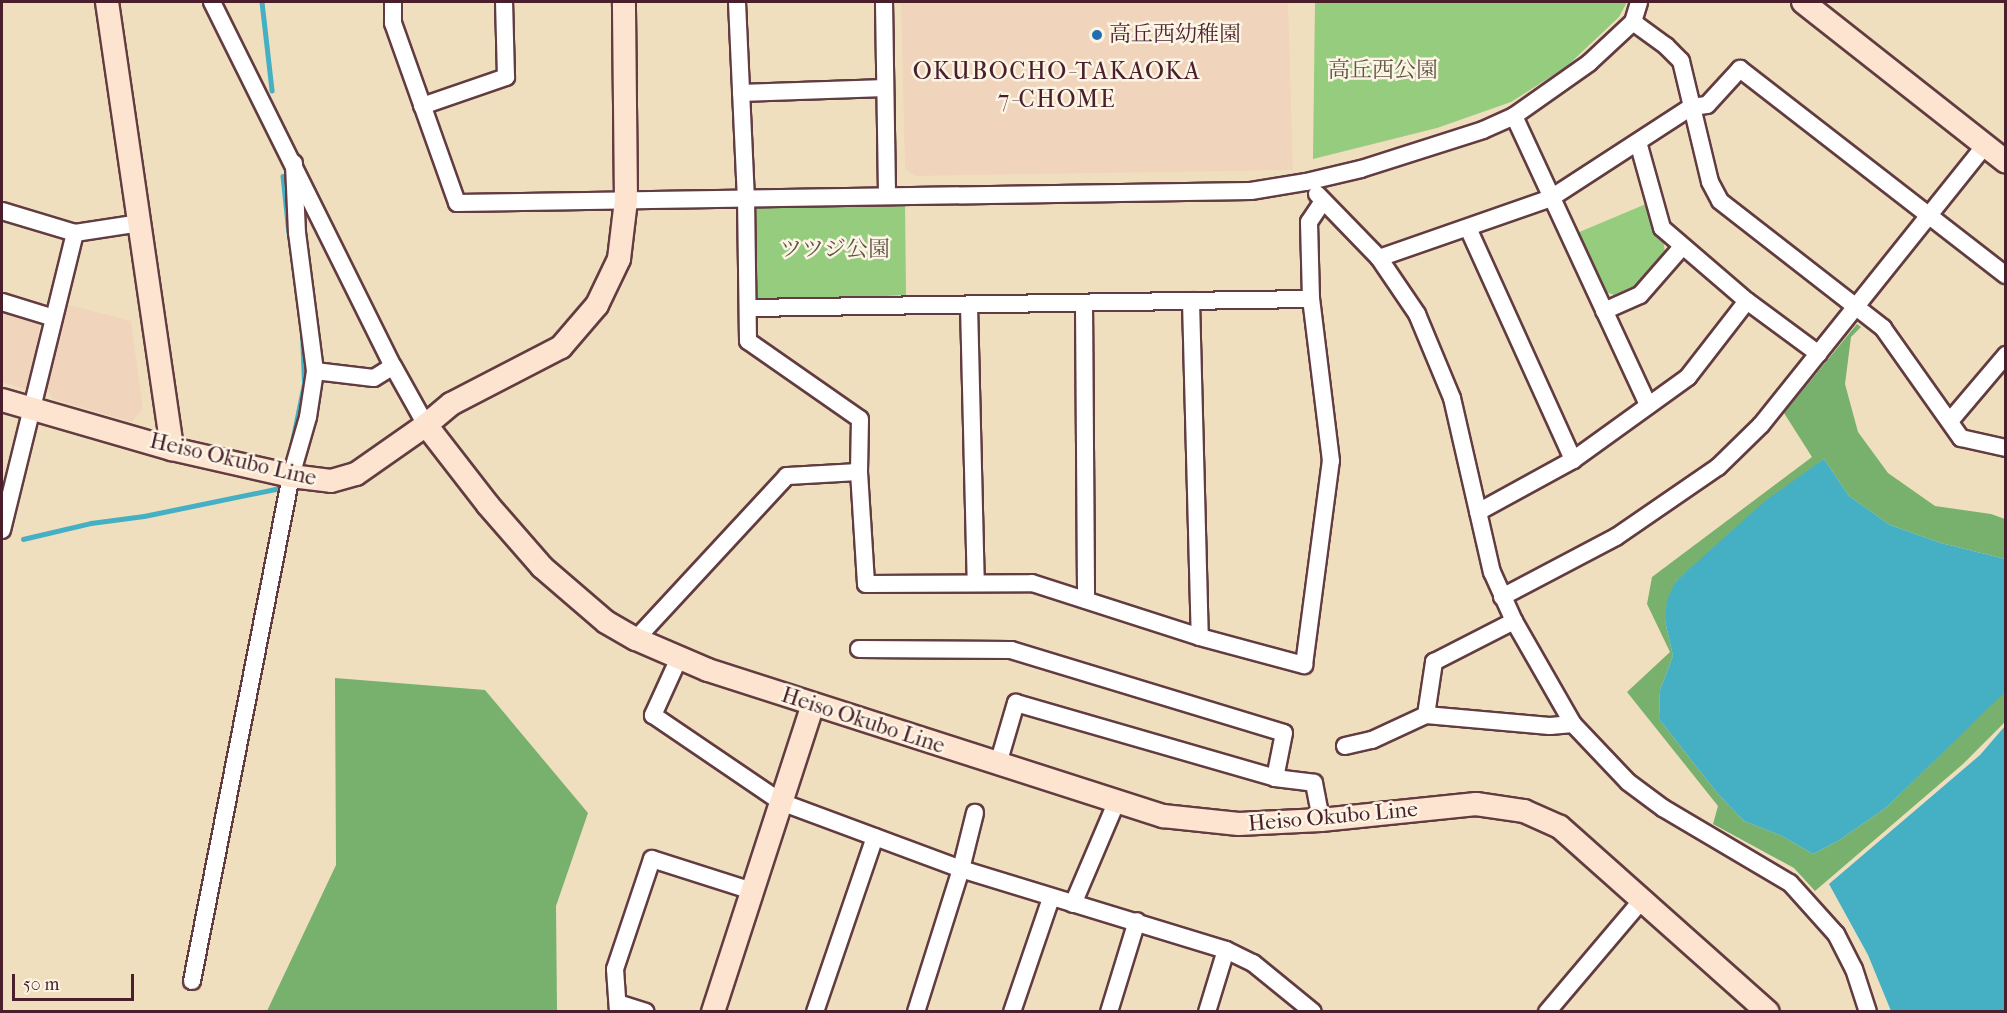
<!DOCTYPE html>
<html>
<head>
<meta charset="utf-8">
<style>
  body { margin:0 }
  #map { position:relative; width:2007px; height:1013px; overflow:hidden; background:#f0dfbf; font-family:"IM FELL French Canon","Noto Serif JP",serif }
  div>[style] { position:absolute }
  .built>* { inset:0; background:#f0d5bc }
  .green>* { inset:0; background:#95cc7e }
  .forest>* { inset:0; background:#78b06d }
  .water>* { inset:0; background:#45b0c3 }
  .stream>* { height:4.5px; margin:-2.25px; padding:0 2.25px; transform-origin:2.25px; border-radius:2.25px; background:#45b0c3 }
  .roads { filter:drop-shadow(2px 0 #633c41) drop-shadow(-2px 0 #633c41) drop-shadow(0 2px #633c41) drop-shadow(0 -2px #633c41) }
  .street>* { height:16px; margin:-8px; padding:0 8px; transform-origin:8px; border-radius:8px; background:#fff }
  .secondary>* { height:22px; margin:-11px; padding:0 11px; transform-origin:11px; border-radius:11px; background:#fde4d0 }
  .dots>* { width:16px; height:16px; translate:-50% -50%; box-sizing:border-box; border:3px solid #fcf5e5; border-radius:50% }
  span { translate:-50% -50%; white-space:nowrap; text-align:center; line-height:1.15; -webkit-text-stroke:5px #fcf5e5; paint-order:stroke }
  .poi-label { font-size:22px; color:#4a1f2b }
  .left { translate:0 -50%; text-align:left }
  .park-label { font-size:22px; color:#605344 }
  .street-label { font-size:22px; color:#4a1f2b }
  .neighbourhood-label { font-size:24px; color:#4a1f2b; letter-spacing:1.5px }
  .frame { position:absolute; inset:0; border:3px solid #4a1f2b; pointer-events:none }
  .scale { position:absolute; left:12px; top:974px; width:122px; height:27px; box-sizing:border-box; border:3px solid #4a1f2b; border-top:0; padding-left:8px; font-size:18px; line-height:21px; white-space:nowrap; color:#4a1f2b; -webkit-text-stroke:4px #fcf5e5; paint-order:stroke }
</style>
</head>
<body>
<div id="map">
  <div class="built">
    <i style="clip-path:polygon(901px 2px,1288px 2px,1293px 170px,915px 176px,905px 169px)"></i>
    <i style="clip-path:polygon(66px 304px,131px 321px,143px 409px,132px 422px,53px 399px,47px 389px)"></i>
    <i style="clip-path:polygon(2px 310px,40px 323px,31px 384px,25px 389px,2px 382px)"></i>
  </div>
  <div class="green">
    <i style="clip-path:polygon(1315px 2px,1627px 2px,1619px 17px,1566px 67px,1511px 102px,1437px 128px,1313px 159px)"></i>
    <i style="clip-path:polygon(905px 201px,906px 295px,758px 302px,753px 293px,752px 213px,760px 203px)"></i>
    <i style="clip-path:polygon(1646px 204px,1654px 231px,1663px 239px,1665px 252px,1639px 284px,1614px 295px,1603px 291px,1577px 233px)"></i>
  </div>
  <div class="forest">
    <i style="clip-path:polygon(1857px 324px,1861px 327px,1851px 337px,1845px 384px,1858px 432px,1888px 473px,1935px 506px,1991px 514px,2005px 519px,2005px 559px,1941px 543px,1890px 525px,1849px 496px,1824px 459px,1676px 581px,1665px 621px,1673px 656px,1660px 690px,1659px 719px,1718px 794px,1744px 821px,1782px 836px,1813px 854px,1838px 841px,1887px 807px,2005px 691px,2005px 722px,1963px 764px,1815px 891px,1794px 868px,1713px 824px,1718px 806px,1627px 692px,1670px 652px,1647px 604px,1652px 577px,1812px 457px,1784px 413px)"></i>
    <i style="clip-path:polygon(335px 678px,485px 690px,588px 813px,556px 906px,557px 1011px,267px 1011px,336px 865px)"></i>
  </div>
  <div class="water">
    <i style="clip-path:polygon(1824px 459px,1849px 496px,1890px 525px,1941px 543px,2005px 559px,2006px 691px,1887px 807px,1838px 841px,1813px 854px,1782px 836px,1744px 821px,1718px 794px,1659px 719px,1660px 690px,1673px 656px,1665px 621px,1667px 600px,1676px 581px,1765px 501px)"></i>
    <i style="clip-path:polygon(2005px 726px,2005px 1011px,1891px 1011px,1868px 955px,1829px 884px,1980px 755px)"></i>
  </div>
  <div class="stream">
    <i style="left:262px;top:2px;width:89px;rotate:83.5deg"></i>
    <i style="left:283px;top:176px;width:57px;rotate:84deg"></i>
    <i style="left:290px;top:452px;width:69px;rotate:-78.4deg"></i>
    <i style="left:304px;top:384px;width:51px;rotate:-92.2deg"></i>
    <i style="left:23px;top:539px;width:70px;rotate:-13.2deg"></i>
    <i style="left:91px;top:523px;width:53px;rotate:-7.5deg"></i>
    <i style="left:144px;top:516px;width:140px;rotate:-11.6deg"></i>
  </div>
  <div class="roads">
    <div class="street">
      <i style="left:212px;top:2px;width:407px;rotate:63.6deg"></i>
      <i style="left:393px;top:366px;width:68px;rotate:60.8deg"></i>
      <i style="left:393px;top:2px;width:21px;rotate:90deg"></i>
      <i style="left:393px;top:23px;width:191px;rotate:70.4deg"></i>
      <i style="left:457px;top:203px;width:794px;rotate:-0.87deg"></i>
      <i style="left:1251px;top:191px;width:56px;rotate:-9.3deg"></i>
      <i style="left:1306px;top:182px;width:57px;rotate:-13.3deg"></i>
      <i style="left:1361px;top:169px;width:128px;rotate:-17.7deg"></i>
      <i style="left:1483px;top:130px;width:34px;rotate:-24deg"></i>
      <i style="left:1514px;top:116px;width:92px;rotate:-35.2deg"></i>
      <i style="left:1589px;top:63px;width:60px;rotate:-43deg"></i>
      <i style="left:1633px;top:22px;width:21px;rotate:-73deg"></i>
      <i style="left:737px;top:2px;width:195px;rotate:87.4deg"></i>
      <i style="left:746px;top:197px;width:144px;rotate:89.2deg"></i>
      <i style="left:748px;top:341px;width:136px;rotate:34.9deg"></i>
      <i style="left:860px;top:419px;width:53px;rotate:91.1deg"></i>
      <i style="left:859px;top:472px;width:112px;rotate:86.4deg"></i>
      <i style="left:866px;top:584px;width:166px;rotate:-0.3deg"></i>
      <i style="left:1032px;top:583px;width:176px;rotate:17.8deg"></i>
      <i style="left:1200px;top:637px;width:108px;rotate:15.1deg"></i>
      <i style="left:1304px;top:665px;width:206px;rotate:-82.5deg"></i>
      <i style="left:1331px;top:461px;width:163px;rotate:-97deg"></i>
      <i style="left:1311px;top:299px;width:77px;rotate:-91.5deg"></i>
      <i style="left:1309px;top:222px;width:25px;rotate:-56deg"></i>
      <i style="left:884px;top:2px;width:193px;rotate:89.1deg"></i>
      <i style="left:1633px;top:22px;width:41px;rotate:36deg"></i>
      <i style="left:1666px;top:46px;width:21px;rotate:45deg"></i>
      <i style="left:1681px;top:61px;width:124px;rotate:76.5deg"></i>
      <i style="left:1710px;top:182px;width:21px;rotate:62deg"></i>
      <i style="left:1720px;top:201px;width:207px;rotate:37.9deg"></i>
      <i style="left:1883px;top:328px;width:135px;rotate:54.7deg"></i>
      <i style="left:1961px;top:438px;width:46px;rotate:12.5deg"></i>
      <i style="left:741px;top:93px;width:144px;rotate:-2deg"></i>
      <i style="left:422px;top:106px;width:89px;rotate:-19deg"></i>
      <i style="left:506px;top:77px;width:75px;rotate:-91.5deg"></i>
      <i style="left:1514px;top:116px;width:319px;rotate:65.1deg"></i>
      <i style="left:1638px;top:142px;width:89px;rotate:74.4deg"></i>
      <i style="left:1662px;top:228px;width:112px;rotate:40.7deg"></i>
      <i style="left:1747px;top:301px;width:89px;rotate:36.4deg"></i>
      <i style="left:1317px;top:194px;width:89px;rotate:45.9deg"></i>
      <i style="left:1379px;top:258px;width:68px;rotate:55.8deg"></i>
      <i style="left:1417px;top:314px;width:91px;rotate:67.4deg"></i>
      <i style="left:1452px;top:398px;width:179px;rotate:77.1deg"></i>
      <i style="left:1492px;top:572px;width:54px;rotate:65.8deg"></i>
      <i style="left:1514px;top:621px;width:119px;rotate:60.2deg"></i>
      <i style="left:1573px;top:724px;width:80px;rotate:46.5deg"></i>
      <i style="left:1628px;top:782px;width:44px;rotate:36.6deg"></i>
      <i style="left:1663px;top:808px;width:147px;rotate:30.6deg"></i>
      <i style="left:1790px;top:883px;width:69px;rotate:48deg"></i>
      <i style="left:1836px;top:934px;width:39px;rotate:63deg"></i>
      <i style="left:1854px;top:969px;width:45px;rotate:72deg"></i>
      <i style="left:2px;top:211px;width:76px;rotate:16.8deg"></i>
      <i style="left:75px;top:233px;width:66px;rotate:-8.7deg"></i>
      <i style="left:1468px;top:228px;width:255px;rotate:65.6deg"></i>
      <i style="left:1379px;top:258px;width:182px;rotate:-19.2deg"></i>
      <i style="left:1551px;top:198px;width:167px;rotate:-33deg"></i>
      <i style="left:1691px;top:107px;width:16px;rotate:-7deg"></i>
      <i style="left:1707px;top:105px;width:49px;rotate:-47.5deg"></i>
      <i style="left:1740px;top:69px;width:336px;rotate:37.8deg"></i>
      <i style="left:1191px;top:301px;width:336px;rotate:88.5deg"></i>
      <i style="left:2px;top:302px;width:54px;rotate:17.1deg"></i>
      <i style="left:1084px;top:303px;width:297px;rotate:89.6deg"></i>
      <i style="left:969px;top:305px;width:278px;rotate:88.6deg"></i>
      <i style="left:748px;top:308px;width:563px;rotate:-0.92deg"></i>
      <i style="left:1604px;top:311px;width:39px;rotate:-24deg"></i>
      <i style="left:1640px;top:295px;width:64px;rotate:-48.8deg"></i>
      <i style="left:315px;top:371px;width:59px;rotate:6.8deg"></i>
      <i style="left:374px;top:378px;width:22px;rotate:-32deg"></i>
      <i style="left:1950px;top:421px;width:87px;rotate:-49.7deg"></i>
      <i style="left:1478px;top:512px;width:108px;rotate:-28.7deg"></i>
      <i style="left:1573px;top:460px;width:142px;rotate:-35.8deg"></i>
      <i style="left:1688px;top:377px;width:96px;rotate:-52.2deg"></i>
      <i style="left:2px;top:530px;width:306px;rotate:-76.2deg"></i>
      <i style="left:1502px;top:597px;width:129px;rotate:-27.8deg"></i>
      <i style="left:1616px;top:537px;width:124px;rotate:-34.5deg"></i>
      <i style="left:1718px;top:467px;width:60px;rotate:-44.3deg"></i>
      <i style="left:1761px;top:425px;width:359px;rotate:-51.3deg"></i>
      <i style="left:636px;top:639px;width:222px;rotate:-47.2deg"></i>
      <i style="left:787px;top:476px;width:72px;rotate:-3.2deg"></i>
      <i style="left:859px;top:649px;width:152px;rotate:0.4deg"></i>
      <i style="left:1011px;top:650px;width:285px;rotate:16.9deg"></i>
      <i style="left:1284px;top:733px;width:46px;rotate:101.3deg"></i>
      <i style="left:679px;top:658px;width:63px;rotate:114.5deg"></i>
      <i style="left:653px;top:715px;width:155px;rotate:34.2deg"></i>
      <i style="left:781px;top:802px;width:192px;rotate:20.4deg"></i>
      <i style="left:961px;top:869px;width:277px;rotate:17deg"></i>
      <i style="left:1226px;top:950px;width:30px;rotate:26deg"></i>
      <i style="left:1253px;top:963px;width:77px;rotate:39.2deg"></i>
      <i style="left:1426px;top:715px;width:124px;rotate:5.1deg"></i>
      <i style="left:1550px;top:726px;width:23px;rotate:-5deg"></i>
      <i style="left:1345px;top:746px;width:28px;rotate:-13deg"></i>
      <i style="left:1372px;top:740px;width:60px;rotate:-24.8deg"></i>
      <i style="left:1426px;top:715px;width:54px;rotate:-81.4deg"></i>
      <i style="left:1434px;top:662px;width:90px;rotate:-27.1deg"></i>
      <i style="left:998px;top:764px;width:64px;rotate:-73.6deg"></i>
      <i style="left:1016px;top:703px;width:270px;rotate:16.1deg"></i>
      <i style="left:1275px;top:778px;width:39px;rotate:7deg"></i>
      <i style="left:1314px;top:783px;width:38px;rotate:79deg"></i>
      <i style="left:1073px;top:904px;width:112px;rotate:-66.9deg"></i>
      <i style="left:192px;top:981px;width:515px;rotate:-78.91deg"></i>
      <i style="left:291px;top:476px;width:61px;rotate:-73.9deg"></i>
      <i style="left:308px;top:417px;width:47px;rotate:-81.3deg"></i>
      <i style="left:315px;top:371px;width:139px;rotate:-97.4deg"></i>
      <i style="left:297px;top:233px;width:70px;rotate:-92.5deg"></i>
      <i style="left:618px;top:1003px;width:29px;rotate:18deg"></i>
      <i style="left:618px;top:1012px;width:43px;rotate:-94deg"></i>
      <i style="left:615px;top:969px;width:116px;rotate:-71.4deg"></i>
      <i style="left:652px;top:859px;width:105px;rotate:17.7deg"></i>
      <i style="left:815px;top:1012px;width:185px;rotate:-71.1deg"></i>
      <i style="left:916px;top:1012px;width:150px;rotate:-72.5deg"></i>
      <i style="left:961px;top:869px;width:58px;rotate:-76deg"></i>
      <i style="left:1012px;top:1012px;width:120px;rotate:-71.1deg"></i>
      <i style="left:1109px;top:1012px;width:95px;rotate:-72.9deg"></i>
      <i style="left:1207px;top:1012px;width:65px;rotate:-73deg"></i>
      <i style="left:1547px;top:1012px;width:147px;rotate:-49.7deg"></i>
    </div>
    <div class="secondary">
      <i style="left:107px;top:2px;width:452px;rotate:81.7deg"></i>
      <i style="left:1803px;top:2px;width:258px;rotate:38.2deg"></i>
      <i style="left:2px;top:400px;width:177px;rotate:16.1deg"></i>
      <i style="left:172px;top:449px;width:122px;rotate:12.8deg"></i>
      <i style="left:291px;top:476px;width:40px;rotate:7.1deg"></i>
      <i style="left:331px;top:481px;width:26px;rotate:-16deg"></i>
      <i style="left:356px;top:474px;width:85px;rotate:-35deg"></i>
      <i style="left:426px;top:425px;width:33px;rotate:-40deg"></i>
      <i style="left:451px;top:404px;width:124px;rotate:-27.4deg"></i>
      <i style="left:561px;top:347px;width:55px;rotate:-49.4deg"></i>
      <i style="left:597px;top:305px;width:51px;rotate:-64.4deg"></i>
      <i style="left:619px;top:259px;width:59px;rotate:-83.2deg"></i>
      <i style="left:626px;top:200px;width:198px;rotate:-90.6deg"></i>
      <i style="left:426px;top:425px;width:101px;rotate:52.2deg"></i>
      <i style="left:488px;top:505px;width:82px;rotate:48.9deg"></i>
      <i style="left:542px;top:567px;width:84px;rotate:40.7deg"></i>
      <i style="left:606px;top:622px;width:34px;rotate:30deg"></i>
      <i style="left:636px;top:639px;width:78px;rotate:23.3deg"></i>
      <i style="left:708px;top:670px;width:478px;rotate:17.8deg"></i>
      <i style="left:1163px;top:816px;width:76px;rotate:6deg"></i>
      <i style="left:1239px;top:824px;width:82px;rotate:-2.8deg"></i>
      <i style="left:1321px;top:820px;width:156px;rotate:-5.9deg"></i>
      <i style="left:1476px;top:804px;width:49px;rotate:8.3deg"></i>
      <i style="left:1524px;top:811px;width:39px;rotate:24deg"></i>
      <i style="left:1560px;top:827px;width:278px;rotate:41.7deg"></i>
      <i style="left:713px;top:1012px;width:323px;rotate:-72deg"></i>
    </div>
  </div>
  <div class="dots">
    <i style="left:1097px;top:35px;background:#1f6fb2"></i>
  </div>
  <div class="poi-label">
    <span class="left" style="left:1109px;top:35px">高丘西幼稚園</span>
  </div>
  <div class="park-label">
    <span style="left:1383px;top:71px">高丘西公園</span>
    <span style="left:835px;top:250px">ツツジ公園</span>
  </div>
  <div class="street-label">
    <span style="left:233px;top:460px;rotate:13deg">Heiso Okubo Line</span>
    <span style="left:863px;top:721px;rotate:18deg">Heiso Okubo Line</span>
    <span style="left:1333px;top:817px;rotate:-5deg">Heiso Okubo Line</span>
  </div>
  <div class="neighbourhood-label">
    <span style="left:1057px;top:86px">OKUBOCHO-TAKAOKA<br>7-CHOME</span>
  </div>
  <div class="frame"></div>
  <div class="scale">50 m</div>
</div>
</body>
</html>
